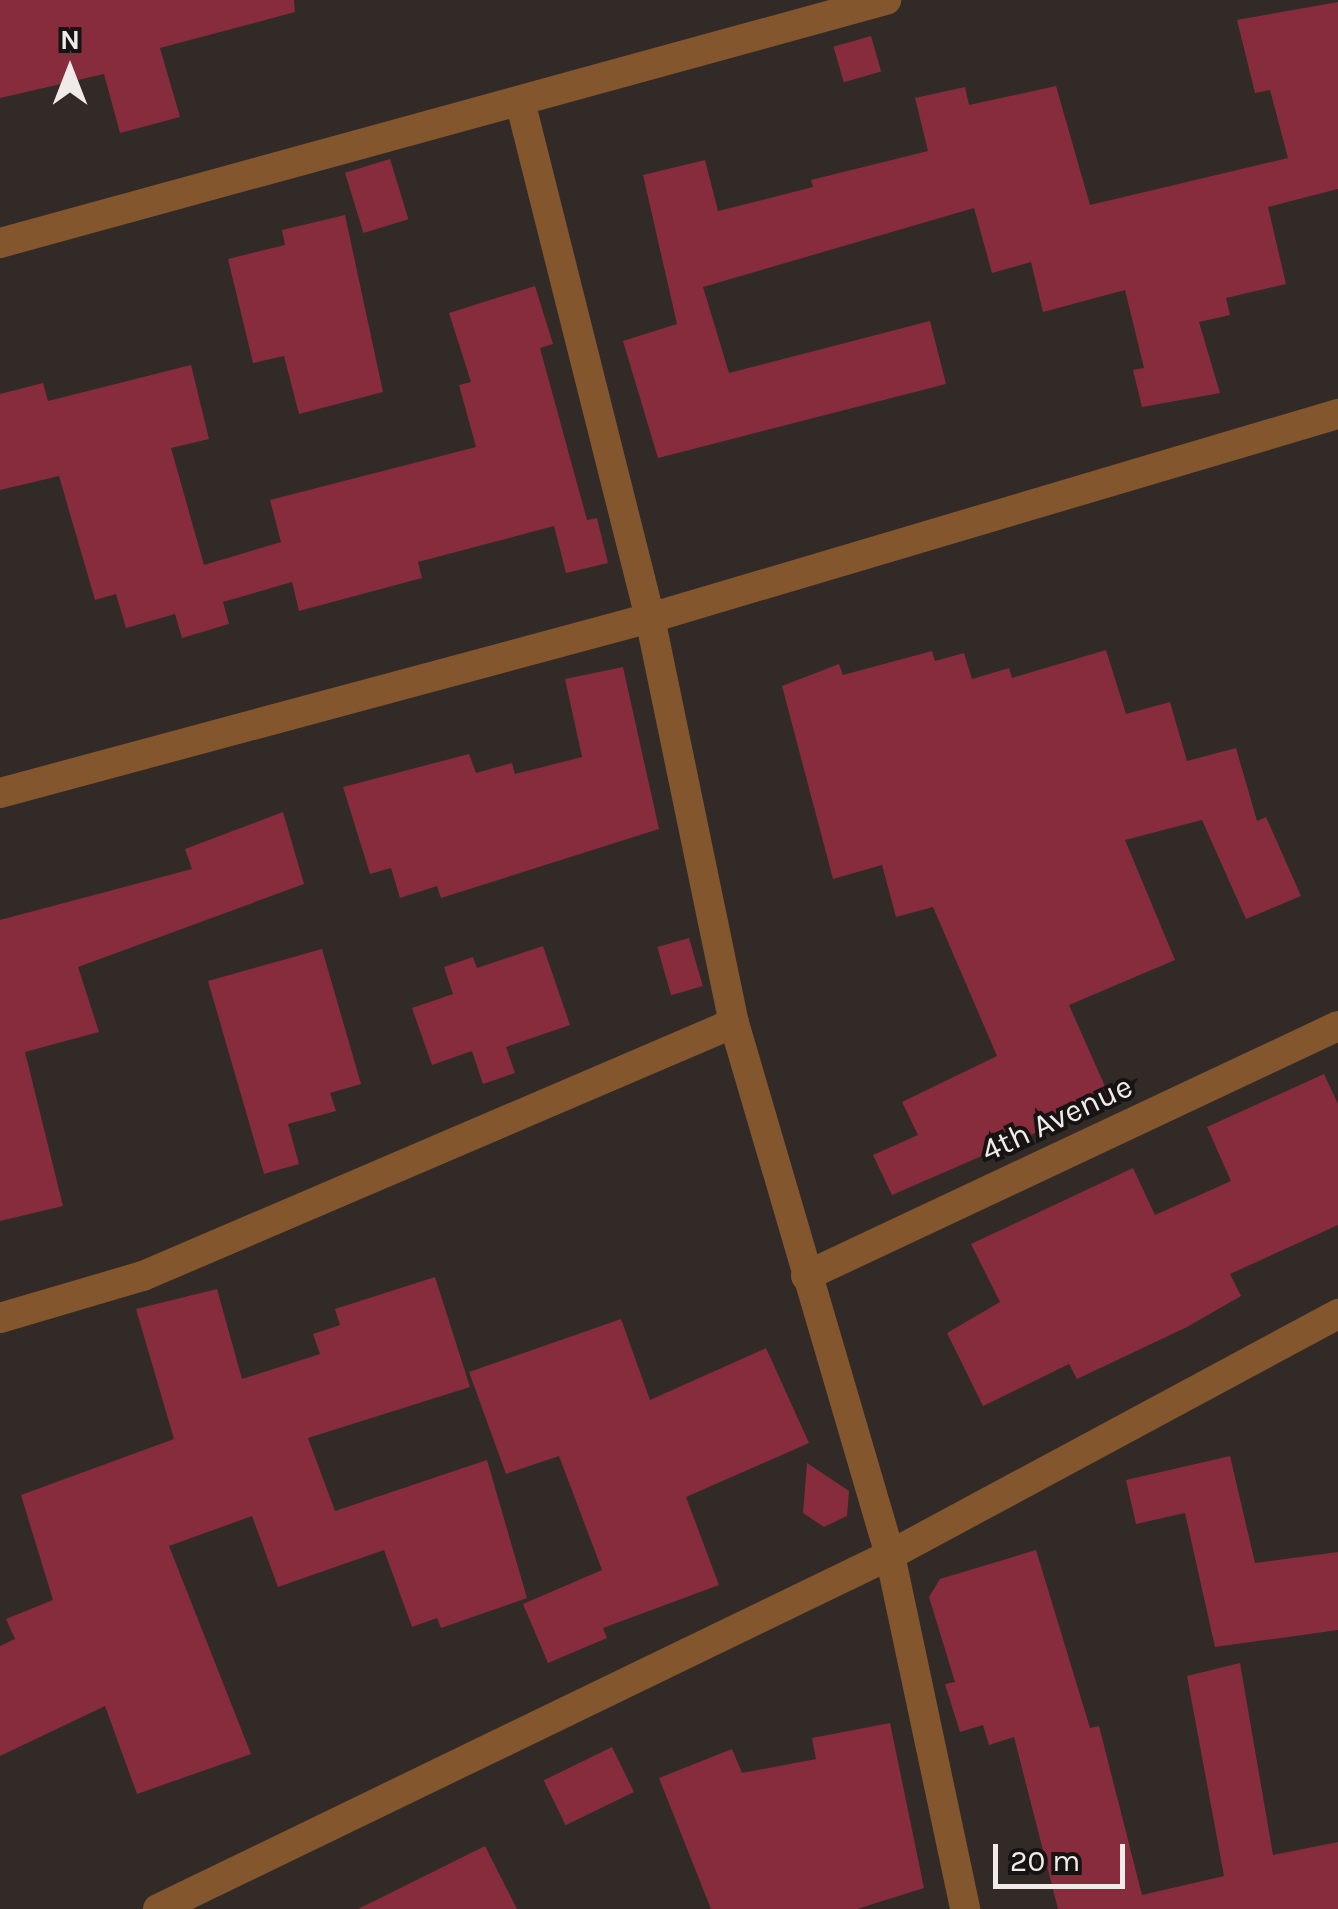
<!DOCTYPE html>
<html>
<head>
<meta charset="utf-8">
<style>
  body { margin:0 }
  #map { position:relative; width:1338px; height:1909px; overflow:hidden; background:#322a27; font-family:Karla,sans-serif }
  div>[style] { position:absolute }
  .building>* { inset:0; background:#862c3d; transform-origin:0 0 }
  .minor>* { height:30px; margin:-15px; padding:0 15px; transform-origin:15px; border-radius:15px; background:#83562d }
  span { translate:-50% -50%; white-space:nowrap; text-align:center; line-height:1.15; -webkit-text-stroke:8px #171312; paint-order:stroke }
  .street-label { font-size:32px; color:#f0eae8 }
  .north { position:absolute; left:20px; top:20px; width:100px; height:100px; -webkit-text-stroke:8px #171312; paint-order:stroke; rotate:0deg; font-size:28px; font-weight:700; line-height:40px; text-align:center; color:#f0eae8 }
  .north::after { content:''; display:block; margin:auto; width:35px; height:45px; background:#f0eae8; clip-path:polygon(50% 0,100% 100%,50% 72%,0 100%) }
  .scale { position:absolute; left:993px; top:1844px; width:132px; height:45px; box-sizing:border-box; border:5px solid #f0eae8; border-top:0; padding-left:12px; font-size:30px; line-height:35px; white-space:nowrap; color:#f0eae8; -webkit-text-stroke:8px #171312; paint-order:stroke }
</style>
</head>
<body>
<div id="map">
  <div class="building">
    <i style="clip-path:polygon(0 0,294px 0,295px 12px,160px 48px,180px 117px,120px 133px,104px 74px,0 98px)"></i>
    <i style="clip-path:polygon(1338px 2px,1338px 189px,1268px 207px,1286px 284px,1226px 298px,1230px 315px,1199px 322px,1220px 393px,1142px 407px,1133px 370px,1144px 368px,1125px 290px,1043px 312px,1031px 262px,992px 273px,974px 208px,703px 287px,729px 373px,930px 321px,946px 384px,658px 458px,623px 341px,677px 324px,643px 175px,705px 160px,718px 211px,813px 187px,811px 180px,928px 151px,915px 98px,965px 87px,969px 105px,1056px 86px,1090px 205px,1288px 158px,1270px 90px,1255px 93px,1237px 20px)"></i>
    <i style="left:871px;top:36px;width:37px;height:39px;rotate:74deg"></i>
    <i style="left:390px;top:159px;width:63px;height:47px;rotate:73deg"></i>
    <i style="clip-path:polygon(345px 215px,383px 392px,299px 414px,284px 356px,253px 363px,228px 259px,285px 245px,282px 230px)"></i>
    <i style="clip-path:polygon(535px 286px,553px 344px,540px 348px,587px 520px,597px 518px,608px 563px,566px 573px,554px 526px,418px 562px,422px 578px,299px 611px,292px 582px,223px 602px,229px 624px,182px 638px,175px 614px,126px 628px,116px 594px,95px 600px,59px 476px,0 490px,0 394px,43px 383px,48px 401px,191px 365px,209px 439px,171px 448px,204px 565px,281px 542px,270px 500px,476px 447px,459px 385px,471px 382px,449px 313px)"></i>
    <i style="clip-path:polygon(1106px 650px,1126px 714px,1170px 702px,1187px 761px,1236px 748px,1257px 821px,1266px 817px,1301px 896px,1246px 919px,1202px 820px,1125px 840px,1175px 960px,1069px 1005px,1111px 1100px,892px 1195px,873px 1155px,918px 1135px,902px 1102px,997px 1056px,933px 907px,896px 917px,882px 865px,833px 879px,782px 686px,839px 664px,843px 675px,932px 651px,935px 661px,964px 653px,972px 679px,1009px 668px,1012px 678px)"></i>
    <i style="clip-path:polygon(623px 667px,659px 829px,441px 898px,437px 886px,400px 898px,391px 868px,370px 874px,343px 787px,469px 754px,476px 773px,512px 763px,515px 774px,582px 757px,565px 679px)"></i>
    <i style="clip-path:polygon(283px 812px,304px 884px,78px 967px,99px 1032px,25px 1052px,63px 1206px,0 1221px,0 920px,192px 869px,185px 849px)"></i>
    <i style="left:689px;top:938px;width:50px;height:33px;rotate:74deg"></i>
    <i style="clip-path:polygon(543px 946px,570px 1025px,506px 1047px,515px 1073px,483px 1084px,472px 1051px,432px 1065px,412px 1008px,453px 994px,444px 967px,473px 957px,477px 968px)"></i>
    <i style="clip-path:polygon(322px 949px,361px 1084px,330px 1093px,336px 1111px,288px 1124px,299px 1164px,264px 1174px,208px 981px)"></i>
    <i style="clip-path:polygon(1324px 1074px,1338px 1104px,1338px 1225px,1230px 1274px,1241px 1296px,1187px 1327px,1077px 1379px,1069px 1364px,983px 1406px,947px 1333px,1000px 1302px,971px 1244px,1133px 1168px,1155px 1215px,1231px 1181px,1207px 1127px)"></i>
    <i style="clip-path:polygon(435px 1277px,470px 1387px,308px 1438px,335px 1511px,487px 1460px,527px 1598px,441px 1628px,437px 1618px,412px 1627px,384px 1550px,278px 1587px,252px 1516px,169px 1546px,251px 1754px,137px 1794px,105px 1706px,0 1756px,0 1646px,15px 1639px,6px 1619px,53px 1600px,21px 1495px,174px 1439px,136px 1309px,217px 1289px,242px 1379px,320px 1354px,313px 1334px,340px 1325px,335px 1309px)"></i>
    <i style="clip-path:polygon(621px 1319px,650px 1400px,766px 1348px,809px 1443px,686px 1497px,719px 1585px,603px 1628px,607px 1638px,548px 1663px,523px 1604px,602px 1570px,559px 1456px,506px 1474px,469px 1372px)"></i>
    <i style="clip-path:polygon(1230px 1456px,1255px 1563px,1338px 1552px,1338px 1630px,1215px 1647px,1185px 1513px,1136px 1524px,1126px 1480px)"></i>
    <i style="clip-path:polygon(807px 1463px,849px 1491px,847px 1516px,824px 1527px,803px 1513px)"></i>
    <i style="clip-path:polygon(1036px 1550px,1090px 1728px,1099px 1726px,1142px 1895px,1224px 1876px,1187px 1676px,1240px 1663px,1273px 1855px,1338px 1842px,1338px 1909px,1058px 1909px,1014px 1737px,989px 1745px,983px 1725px,960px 1732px,945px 1684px,955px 1682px,929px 1597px,940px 1579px)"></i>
    <i style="clip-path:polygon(890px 1723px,924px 1888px,857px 1909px,711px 1909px,659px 1778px,732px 1749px,742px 1773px,816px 1759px,812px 1738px)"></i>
    <i style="left:612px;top:1747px;width:50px;height:76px;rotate:64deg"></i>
    <i style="clip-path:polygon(485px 1846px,517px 1909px,358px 1909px)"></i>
  </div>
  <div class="minor">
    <i style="left:521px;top:105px;width:529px;rotate:75.88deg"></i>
    <i style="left:650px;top:618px;width:414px;rotate:78.3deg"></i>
    <i style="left:734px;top:1023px;width:554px;rotate:73.66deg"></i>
    <i style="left:890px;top:1555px;width:362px;rotate:78deg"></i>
    <i style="left:0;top:243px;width:919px;rotate:-15.34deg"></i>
    <i style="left:0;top:793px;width:673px;rotate:-15.07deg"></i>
    <i style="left:650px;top:618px;width:718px;rotate:-16.52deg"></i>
    <i style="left:806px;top:1276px;width:588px;rotate:-25.17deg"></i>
    <i style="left:0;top:1318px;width:149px;rotate:-16.4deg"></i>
    <i style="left:143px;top:1276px;width:643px;rotate:-23.18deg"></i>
    <i style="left:158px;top:1909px;width:813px;rotate:-25.81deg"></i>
    <i style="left:890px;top:1555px;width:509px;rotate:-28.28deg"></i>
  </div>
  <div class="street-label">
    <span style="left:1057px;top:1119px;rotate:-25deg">4th Avenue</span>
  </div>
  <div class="north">N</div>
  <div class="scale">20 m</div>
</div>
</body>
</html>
